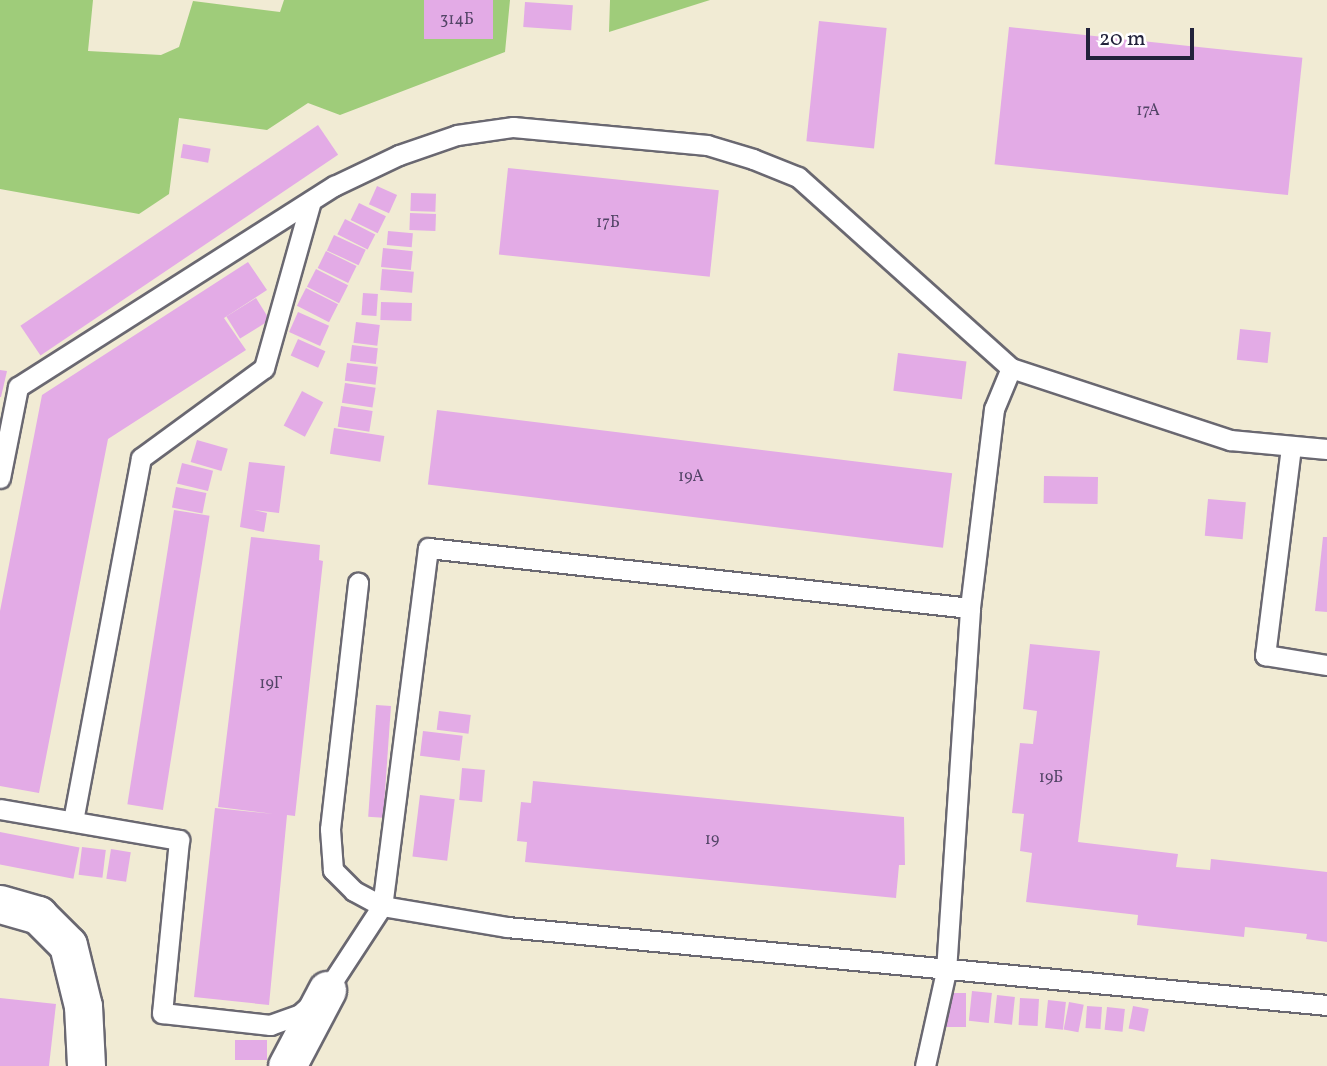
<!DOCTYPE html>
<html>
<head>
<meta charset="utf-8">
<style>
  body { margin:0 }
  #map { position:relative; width:1327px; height:1066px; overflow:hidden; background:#f1ebd4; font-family:Vollkorn,serif }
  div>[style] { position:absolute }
  .green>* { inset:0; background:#9fcc7a }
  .building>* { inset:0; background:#e3abe6; transform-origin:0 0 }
  .roads { filter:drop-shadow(2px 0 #6a6871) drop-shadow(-2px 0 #6a6871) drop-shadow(0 2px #6a6871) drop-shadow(0 -2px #6a6871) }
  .service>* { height:19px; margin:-9.5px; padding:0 9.5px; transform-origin:9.5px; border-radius:9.5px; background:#fff }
  .minor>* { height:37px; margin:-18.5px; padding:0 18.5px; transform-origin:18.5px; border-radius:18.5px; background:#fff }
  span { translate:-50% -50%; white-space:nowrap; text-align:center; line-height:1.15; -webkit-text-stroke:5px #fff; paint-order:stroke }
  .number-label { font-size:16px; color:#524466 }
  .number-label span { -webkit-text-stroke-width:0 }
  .scale { position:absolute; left:1086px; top:28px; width:108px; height:32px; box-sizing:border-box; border:4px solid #22223b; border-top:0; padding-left:9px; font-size:21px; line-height:24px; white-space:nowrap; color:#22223b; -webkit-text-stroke:5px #fff; paint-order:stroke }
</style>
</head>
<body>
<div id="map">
  <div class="green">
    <i style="clip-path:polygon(0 0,93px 0,88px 51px,161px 55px,179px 47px,193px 1px,280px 12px,284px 0,510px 0,505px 52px,340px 115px,308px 103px,267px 130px,179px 118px,169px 194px,139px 214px,0 189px)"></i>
    <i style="clip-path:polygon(610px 0,710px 0,609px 32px)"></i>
  </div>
  <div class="building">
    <i style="left:424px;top:0;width:69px;height:39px"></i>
    <i style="left:525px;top:2px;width:48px;height:25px;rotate:4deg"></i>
    <i style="left:819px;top:21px;width:68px;height:121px;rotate:6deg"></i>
    <i style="left:1009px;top:27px;width:295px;height:138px;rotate:6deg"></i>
    <i style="left:318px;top:125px;width:36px;height:359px;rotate:56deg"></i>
    <i style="left:183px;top:144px;width:28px;height:14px;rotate:10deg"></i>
    <i style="left:508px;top:168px;width:212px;height:87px;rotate:6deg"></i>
    <i style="left:377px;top:186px;width:22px;height:20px;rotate:24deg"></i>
    <i style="left:411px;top:193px;width:25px;height:18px;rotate:2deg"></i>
    <i style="left:359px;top:203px;width:30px;height:19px;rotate:26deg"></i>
    <i style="left:410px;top:213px;width:26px;height:17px;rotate:2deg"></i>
    <i style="left:345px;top:219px;width:34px;height:17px;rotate:27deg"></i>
    <i style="left:388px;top:231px;width:25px;height:14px;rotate:5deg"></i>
    <i style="left:334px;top:235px;width:35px;height:17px;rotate:25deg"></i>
    <i style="left:383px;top:248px;width:30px;height:19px;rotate:6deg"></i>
    <i style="left:326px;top:251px;width:34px;height:19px;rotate:26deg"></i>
    <i style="clip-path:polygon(248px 262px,267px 290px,224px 318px,246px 350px,108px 439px,39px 793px,0 786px,0 611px,42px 395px)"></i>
    <i style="left:316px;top:269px;width:36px;height:20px;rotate:27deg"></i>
    <i style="left:382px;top:269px;width:32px;height:21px;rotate:5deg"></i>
    <i style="left:306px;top:288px;width:36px;height:20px;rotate:27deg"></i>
    <i style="left:363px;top:293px;width:15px;height:22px;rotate:4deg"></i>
    <i style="left:256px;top:298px;width:26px;height:35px;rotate:58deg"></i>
    <i style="left:381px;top:302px;width:31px;height:18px;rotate:2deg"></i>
    <i style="left:298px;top:312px;width:34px;height:22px;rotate:24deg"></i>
    <i style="left:356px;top:322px;width:24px;height:21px;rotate:7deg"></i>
    <i style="left:1240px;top:329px;width:31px;height:31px;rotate:6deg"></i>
    <i style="left:298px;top:339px;width:30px;height:18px;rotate:24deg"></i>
    <i style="left:352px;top:345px;width:26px;height:16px;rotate:7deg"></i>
    <i style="left:898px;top:353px;width:69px;height:38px;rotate:7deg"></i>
    <i style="left:347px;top:363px;width:31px;height:18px;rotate:7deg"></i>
    <i style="clip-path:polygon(0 370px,7px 371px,1px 397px,0 397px)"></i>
    <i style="left:345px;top:383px;width:31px;height:20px;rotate:9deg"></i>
    <i style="left:302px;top:391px;width:24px;height:39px;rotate:28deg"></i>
    <i style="left:341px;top:406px;width:32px;height:21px;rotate:9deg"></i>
    <i style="left:437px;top:410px;width:519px;height:75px;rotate:7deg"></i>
    <i style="left:334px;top:428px;width:51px;height:26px;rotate:9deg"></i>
    <i style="left:197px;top:440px;width:32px;height:23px;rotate:16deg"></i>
    <i style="clip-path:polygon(249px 462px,285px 466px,279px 513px,254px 510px,267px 513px,264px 532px,240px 527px)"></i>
    <i style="left:182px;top:463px;width:32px;height:21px;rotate:14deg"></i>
    <i style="left:1044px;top:476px;width:54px;height:27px;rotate:1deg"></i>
    <i style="left:176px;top:487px;width:31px;height:21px;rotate:11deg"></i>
    <i style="left:1208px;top:499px;width:38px;height:37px;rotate:5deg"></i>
    <i style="left:174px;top:510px;width:36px;height:298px;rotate:9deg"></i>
    <i style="clip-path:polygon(251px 537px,320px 545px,319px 560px,323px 561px,295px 816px,287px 815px,269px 1005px,194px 997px,215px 808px,274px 814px,218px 807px)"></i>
    <i style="clip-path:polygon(1323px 537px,1327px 537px,1327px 612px,1315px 611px)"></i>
    <i style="clip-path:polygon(1030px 644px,1100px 651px,1078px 842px,1178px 854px,1176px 867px,1210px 870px,1211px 859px,1327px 872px,1327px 942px,1306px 939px,1307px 934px,1245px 927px,1244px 937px,1137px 925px,1138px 915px,1026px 902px,1032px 853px,1020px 851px,1024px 814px,1012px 813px,1020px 743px,1033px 744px,1037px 711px,1023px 709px)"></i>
    <i style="left:376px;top:705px;width:15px;height:112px;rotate:4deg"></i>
    <i style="left:439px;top:711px;width:32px;height:19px;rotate:7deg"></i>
    <i style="left:423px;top:731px;width:40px;height:25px;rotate:7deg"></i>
    <i style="left:462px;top:768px;width:23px;height:32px;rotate:5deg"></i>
    <i style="clip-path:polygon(533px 781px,904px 817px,905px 865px,899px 865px,896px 898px,525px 862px,527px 842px,517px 841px,521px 802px,531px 803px)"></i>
    <i style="left:420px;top:795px;width:35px;height:62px;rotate:7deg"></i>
    <i style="left:0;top:832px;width:81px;height:32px;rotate:11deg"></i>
    <i style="left:82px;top:847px;width:24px;height:28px;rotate:7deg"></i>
    <i style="left:111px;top:849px;width:20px;height:30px;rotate:9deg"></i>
    <i style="left:972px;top:991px;width:20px;height:30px;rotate:6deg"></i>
    <i style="left:945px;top:993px;width:21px;height:34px"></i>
    <i style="left:997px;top:995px;width:18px;height:28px;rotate:6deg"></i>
    <i style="clip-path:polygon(0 998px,56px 1004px,49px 1066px,0 1066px)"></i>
    <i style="left:1020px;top:998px;width:19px;height:27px;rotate:3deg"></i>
    <i style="left:1048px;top:1000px;width:18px;height:28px;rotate:6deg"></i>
    <i style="left:1069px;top:1002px;width:15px;height:28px;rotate:11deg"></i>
    <i style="left:1087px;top:1006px;width:15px;height:22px;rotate:4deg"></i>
    <i style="left:1133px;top:1006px;width:16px;height:23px;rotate:11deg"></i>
    <i style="left:1107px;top:1007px;width:18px;height:23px;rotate:6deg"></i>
    <i style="left:267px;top:1040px;width:20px;height:32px;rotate:90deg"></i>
  </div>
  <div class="roads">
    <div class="service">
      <i style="left:1011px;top:368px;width:44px;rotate:112.5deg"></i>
      <i style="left:994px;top:409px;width:200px;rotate:96.9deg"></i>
      <i style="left:970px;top:608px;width:545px;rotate:-173.68deg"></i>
      <i style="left:428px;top:548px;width:361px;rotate:97.3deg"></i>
      <i style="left:382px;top:906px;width:127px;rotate:9.5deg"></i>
      <i style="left:507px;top:927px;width:824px;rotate:5.43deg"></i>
      <i style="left:1291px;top:447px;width:210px;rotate:97.1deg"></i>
      <i style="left:1265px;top:655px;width:63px;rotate:9.2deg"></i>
      <i style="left:0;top:478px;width:93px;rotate:-78.8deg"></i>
      <i style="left:18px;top:387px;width:375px;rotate:-32.5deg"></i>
      <i style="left:334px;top:186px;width:72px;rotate:-25.5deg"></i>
      <i style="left:399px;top:155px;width:61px;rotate:-19deg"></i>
      <i style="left:457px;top:135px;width:57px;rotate:-8.1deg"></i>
      <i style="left:513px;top:127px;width:195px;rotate:5.3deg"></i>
      <i style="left:707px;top:145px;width:48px;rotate:16.9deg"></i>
      <i style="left:753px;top:159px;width:48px;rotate:21.8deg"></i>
      <i style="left:798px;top:177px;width:286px;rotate:41.9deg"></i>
      <i style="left:1011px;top:368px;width:231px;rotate:18.2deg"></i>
      <i style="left:1230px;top:440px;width:97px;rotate:5.3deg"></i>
      <i style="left:0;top:809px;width:182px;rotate:9.8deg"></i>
      <i style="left:179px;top:840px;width:174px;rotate:95.6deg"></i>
      <i style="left:162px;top:1013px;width:109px;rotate:6.3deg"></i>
      <i style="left:270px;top:1025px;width:32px;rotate:-20deg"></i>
      <i style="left:300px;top:1014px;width:36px;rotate:-42deg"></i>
      <i style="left:327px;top:990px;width:100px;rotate:-56.8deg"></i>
      <i style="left:382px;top:906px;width:32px;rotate:-152deg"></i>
      <i style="left:354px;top:891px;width:30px;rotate:-135deg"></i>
      <i style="left:333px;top:870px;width:41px;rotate:-94.2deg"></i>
      <i style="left:330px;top:829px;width:248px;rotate:-83.5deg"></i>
      <i style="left:73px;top:821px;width:369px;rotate:-79.4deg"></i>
      <i style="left:141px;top:458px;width:152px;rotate:-36.2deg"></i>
      <i style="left:264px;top:368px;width:173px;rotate:-74.3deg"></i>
      <i style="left:925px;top:1066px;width:97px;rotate:-77.5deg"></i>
      <i style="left:946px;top:971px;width:364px;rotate:-86.2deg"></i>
    </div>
    <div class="minor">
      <i style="left:0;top:904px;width:40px;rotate:16deg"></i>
      <i style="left:38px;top:915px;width:42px;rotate:45deg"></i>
      <i style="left:68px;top:945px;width:63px;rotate:76.2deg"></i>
      <i style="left:83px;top:1006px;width:60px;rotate:87.1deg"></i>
      <i style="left:287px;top:1066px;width:86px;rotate:-62.2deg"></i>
    </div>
  </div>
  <div class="number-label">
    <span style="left:457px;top:20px">314Б</span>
    <span style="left:1148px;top:111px">17А</span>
    <span style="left:608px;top:223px">17Б</span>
    <span style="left:691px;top:477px">19А</span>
    <span style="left:271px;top:684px">19Г</span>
    <span style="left:1051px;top:778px">19Б</span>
    <span style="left:712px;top:840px">19</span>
  </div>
  <div class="scale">20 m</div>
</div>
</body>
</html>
